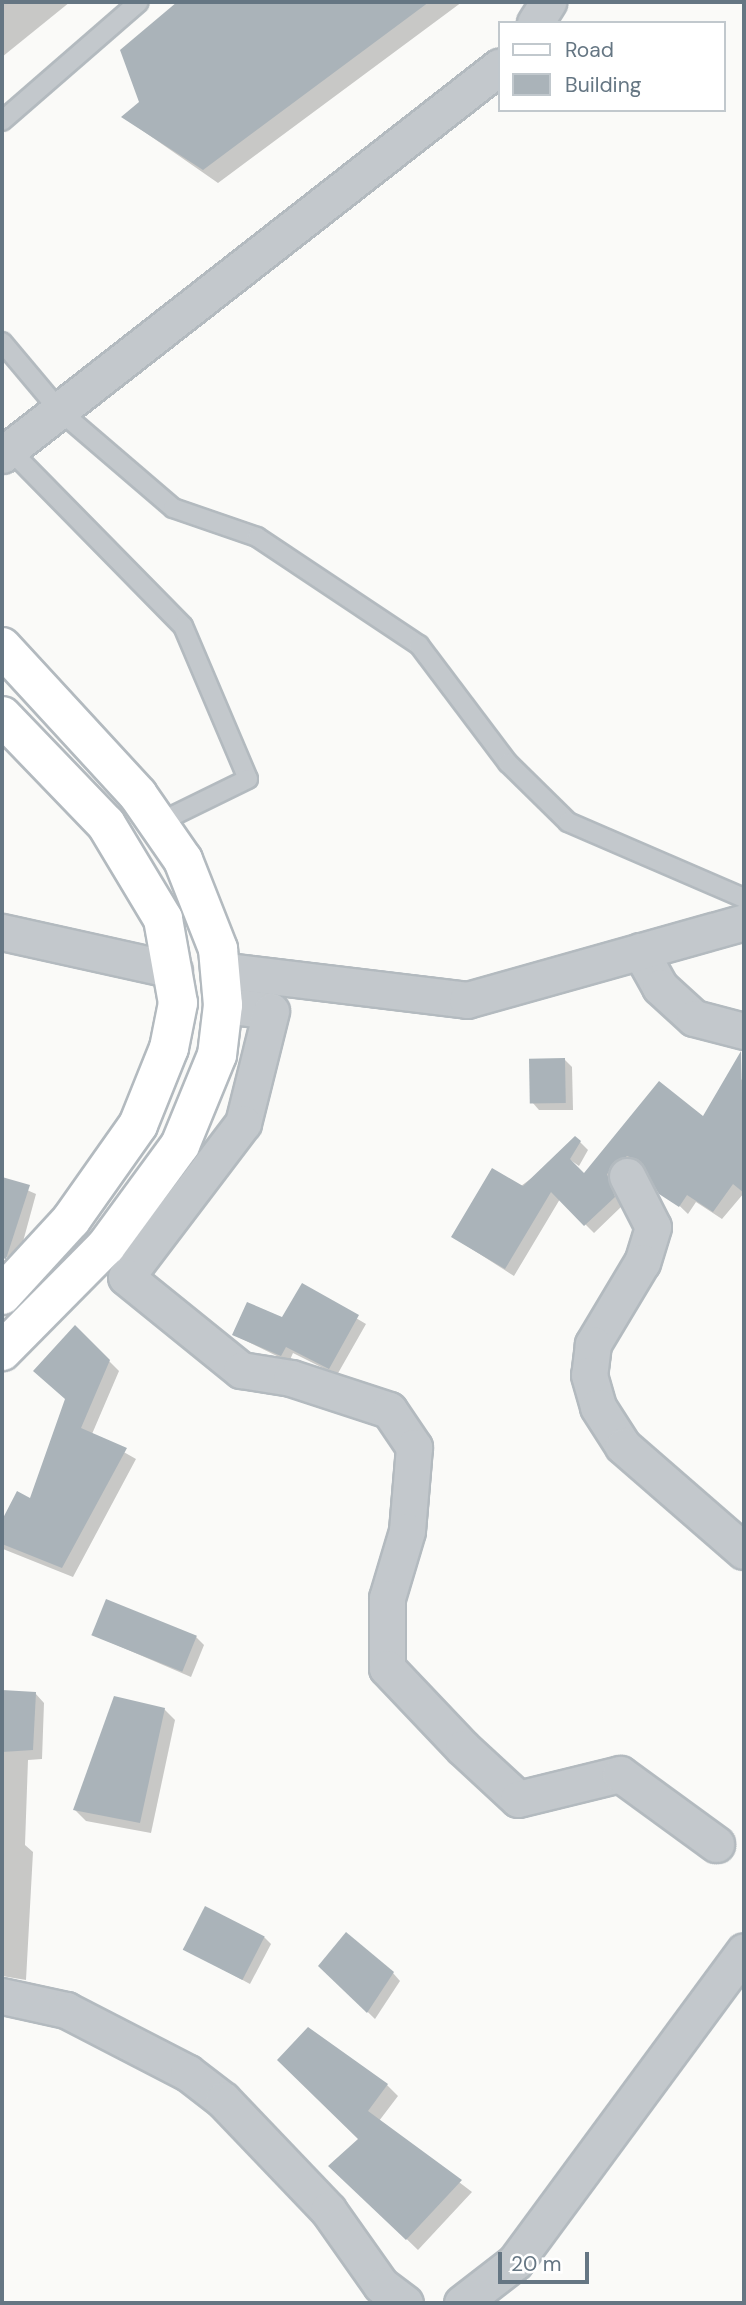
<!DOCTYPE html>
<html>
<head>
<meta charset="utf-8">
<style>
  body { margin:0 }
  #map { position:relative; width:746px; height:2305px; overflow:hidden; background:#fafaf8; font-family:"DM Sans",sans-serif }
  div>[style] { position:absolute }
  .shadow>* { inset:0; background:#0003 }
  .building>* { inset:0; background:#aab3b9; transform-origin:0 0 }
  .roads { filter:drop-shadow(2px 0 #b3babf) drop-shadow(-2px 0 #b3babf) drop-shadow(0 2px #b3babf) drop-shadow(0 -2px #b3babf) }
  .lane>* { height:18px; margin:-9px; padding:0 9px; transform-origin:9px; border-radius:9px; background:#c3c8cc }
  .street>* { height:35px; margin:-17.5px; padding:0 17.5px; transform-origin:17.5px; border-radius:17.5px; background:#c3c8cc }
  .secondary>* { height:38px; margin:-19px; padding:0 19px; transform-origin:19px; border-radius:19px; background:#fff }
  span { translate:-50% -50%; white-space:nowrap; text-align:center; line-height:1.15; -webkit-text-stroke:7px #fff; paint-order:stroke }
  .frame { position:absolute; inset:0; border:4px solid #657683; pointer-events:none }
  .legend { position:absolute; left:498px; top:21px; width:228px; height:91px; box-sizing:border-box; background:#fff; border:2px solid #c1c8cd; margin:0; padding:9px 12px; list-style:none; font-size:21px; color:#657683 }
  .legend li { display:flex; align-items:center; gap:14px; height:35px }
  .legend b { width:35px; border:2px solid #c1c8cd }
  .scale { position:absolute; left:498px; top:2252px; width:91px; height:32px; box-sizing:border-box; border:4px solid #657683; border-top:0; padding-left:9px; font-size:21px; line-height:24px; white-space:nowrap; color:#657683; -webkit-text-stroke:5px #fff; paint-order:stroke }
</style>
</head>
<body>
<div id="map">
  <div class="shadow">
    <i style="clip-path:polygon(2px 2px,70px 2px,2px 57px)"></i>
    <i style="clip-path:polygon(179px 2px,462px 2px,218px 183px,123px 117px,141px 103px,122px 51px)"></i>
    <i style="clip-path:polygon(565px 1060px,572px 1067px,573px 1110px,539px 1110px,532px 1102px)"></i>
    <i style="clip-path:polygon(730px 1073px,744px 1081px,744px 1193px,722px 1219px,696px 1202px,688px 1214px,636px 1164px,614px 1183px,622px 1206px,594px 1233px,560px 1199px,514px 1276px,453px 1237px,580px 1142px,588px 1150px,579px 1166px,566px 1157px,589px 1181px,587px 1173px,704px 1119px)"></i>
    <i style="clip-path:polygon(2px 1179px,36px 1194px,18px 1260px,2px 1256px)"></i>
    <i style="clip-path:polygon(302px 1286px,366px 1324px,337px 1375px,293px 1353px,289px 1362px,234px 1335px,283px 1319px)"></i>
    <i style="clip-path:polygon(75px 1327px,119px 1371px,92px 1434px,136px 1459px,73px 1577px,3px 1549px,2px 1523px,18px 1493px,31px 1501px,66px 1400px)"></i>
    <i style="clip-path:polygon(91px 1634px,196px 1637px,204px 1645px,191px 1677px)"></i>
    <i style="clip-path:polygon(2px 1692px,35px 1693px,44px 1703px,42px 1759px,28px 1760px,25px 1845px,33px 1852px,26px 1980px,2px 1976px)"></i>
    <i style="clip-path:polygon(164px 1709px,175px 1720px,151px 1833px,86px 1821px,75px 1810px)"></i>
    <i style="clip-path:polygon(264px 1937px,271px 1944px,250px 1984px,183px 1948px)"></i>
    <i style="clip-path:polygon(320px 1966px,393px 1973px,400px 1981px,375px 2019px)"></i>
    <i style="clip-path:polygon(308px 2029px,387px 2085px,398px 2096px,379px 2121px,472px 2192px,418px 2250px,331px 2166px,361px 2140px)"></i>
  </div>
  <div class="building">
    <i style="clip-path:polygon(177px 2px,429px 2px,203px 170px,121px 117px,139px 102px,120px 50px)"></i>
    <i style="clip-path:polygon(741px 1051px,744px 1193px,733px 1184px,713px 1212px,687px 1195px,679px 1207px,659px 1194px,638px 1160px,627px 1156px,607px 1174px,615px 1197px,584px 1226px,551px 1192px,505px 1269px,451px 1237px,492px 1168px,523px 1186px,575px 1136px,581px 1141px,570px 1159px,584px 1173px,659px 1081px,703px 1116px)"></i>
    <i style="left:565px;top:1058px;width:45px;height:36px;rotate:89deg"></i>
    <i style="clip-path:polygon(2px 1177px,30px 1185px,6px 1259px,2px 1258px)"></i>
    <i style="clip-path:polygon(302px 1283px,359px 1315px,329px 1369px,286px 1347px,281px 1356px,232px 1335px,247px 1302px,282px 1317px)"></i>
    <i style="clip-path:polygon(75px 1325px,110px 1360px,81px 1428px,127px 1448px,62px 1568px,2px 1544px,2px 1520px,17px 1491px,30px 1498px,65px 1399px,33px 1371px)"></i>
    <i style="left:106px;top:1599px;width:98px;height:39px;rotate:22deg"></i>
    <i style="clip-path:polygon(2px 1690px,36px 1692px,33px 1750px,2px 1752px)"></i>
    <i style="clip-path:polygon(114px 1696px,165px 1708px,140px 1823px,73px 1810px)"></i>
    <i style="left:205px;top:1906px;width:67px;height:49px;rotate:27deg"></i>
    <i style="clip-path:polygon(346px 1932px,394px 1972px,367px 2013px,318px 1966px)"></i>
    <i style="clip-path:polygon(308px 2027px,388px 2084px,368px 2111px,462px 2180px,406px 2240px,328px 2166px,358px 2139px,277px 2060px)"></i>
  </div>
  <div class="roads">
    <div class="lane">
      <i style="left:2px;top:121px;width:181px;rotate:-41deg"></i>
      <i style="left:2px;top:342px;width:90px;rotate:50deg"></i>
      <i style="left:60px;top:411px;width:149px;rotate:40.6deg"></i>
      <i style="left:173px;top:508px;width:89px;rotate:19deg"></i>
      <i style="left:257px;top:537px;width:195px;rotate:33.7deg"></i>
      <i style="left:419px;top:645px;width:148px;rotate:53deg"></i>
      <i style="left:508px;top:763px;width:84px;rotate:44.5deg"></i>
      <i style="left:568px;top:822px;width:192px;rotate:23.4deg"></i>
      <i style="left:9px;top:449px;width:248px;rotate:45.5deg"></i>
      <i style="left:183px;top:626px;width:166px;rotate:67deg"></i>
      <i style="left:248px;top:779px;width:100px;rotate:153.9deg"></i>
    </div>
    <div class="street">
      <i style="left:535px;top:23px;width:25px;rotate:-58deg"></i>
      <i style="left:2px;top:455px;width:631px;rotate:-37.98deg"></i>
      <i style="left:2px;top:932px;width:176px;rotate:12.5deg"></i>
      <i style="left:640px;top:951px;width:41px;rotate:60.9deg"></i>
      <i style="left:660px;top:987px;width:46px;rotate:42.4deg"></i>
      <i style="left:694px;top:1018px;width:52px;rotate:14.6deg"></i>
      <i style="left:220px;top:970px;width:249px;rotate:6.9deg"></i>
      <i style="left:467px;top:1000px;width:288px;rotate:-15.7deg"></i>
      <i style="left:223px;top:1005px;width:48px;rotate:7.1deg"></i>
      <i style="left:271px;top:1011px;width:115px;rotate:104deg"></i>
      <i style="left:243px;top:1123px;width:193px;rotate:127.2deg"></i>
      <i style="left:126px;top:1277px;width:148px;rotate:39deg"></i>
      <i style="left:241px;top:1370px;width:51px;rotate:9.1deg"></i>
      <i style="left:291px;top:1378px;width:103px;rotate:18.1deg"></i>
      <i style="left:389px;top:1410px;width:45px;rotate:56deg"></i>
      <i style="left:414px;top:1447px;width:84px;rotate:94.8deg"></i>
      <i style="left:407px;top:1531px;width:70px;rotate:106.6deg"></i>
      <i style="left:387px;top:1598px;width:70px;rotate:90deg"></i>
      <i style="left:387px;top:1668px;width:110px;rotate:46.5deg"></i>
      <i style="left:463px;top:1748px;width:75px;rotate:42.8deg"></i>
      <i style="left:518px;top:1799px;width:105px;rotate:-13.8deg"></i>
      <i style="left:620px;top:1774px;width:119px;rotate:36.1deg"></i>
      <i style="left:627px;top:1176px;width:57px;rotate:63deg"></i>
      <i style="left:653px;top:1227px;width:37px;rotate:107deg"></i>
      <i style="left:642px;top:1262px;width:96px;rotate:120.9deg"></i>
      <i style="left:593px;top:1344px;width:31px;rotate:97deg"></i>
      <i style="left:589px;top:1375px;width:33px;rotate:74deg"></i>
      <i style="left:598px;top:1407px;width:46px;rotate:57.3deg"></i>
      <i style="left:623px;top:1446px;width:160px;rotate:41deg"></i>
      <i style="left:2px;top:1996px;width:66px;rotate:12.3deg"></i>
      <i style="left:66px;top:2010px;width:137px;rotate:27.3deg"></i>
      <i style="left:188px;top:2073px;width:44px;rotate:37.6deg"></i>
      <i style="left:223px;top:2100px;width:152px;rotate:46.3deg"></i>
      <i style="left:328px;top:2210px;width:92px;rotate:54.8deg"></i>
      <i style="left:381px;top:2285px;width:30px;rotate:37deg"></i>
      <i style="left:462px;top:2303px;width:67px;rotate:-37.7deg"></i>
      <i style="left:515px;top:2262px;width:386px;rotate:-53.6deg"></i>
    </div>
    <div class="secondary">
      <i style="left:2px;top:647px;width:201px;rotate:47.4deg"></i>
      <i style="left:138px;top:795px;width:79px;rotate:55.3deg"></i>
      <i style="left:183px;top:860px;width:96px;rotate:68.5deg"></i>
      <i style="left:218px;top:949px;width:56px;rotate:84.9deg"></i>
      <i style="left:223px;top:1005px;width:50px;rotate:96.8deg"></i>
      <i style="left:217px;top:1055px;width:97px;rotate:112.3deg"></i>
      <i style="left:180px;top:1145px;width:125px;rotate:126.2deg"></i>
      <i style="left:106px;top:1246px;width:148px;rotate:134.7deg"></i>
      <i style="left:2px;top:716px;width:150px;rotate:46.1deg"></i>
      <i style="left:106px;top:824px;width:111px;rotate:59deg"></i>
      <i style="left:163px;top:919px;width:85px;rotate:79.9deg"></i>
      <i style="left:178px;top:1003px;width:46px;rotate:101.3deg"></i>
      <i style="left:169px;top:1048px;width:83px;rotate:111.9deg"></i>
      <i style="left:138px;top:1125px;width:116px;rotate:125.2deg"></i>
      <i style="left:71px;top:1220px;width:102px;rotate:132.6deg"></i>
    </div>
  </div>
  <div class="frame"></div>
  <ul class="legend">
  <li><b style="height:9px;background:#fff"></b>Road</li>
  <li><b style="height:19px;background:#aab3b9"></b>Building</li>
  </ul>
  <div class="scale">20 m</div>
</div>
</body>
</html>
